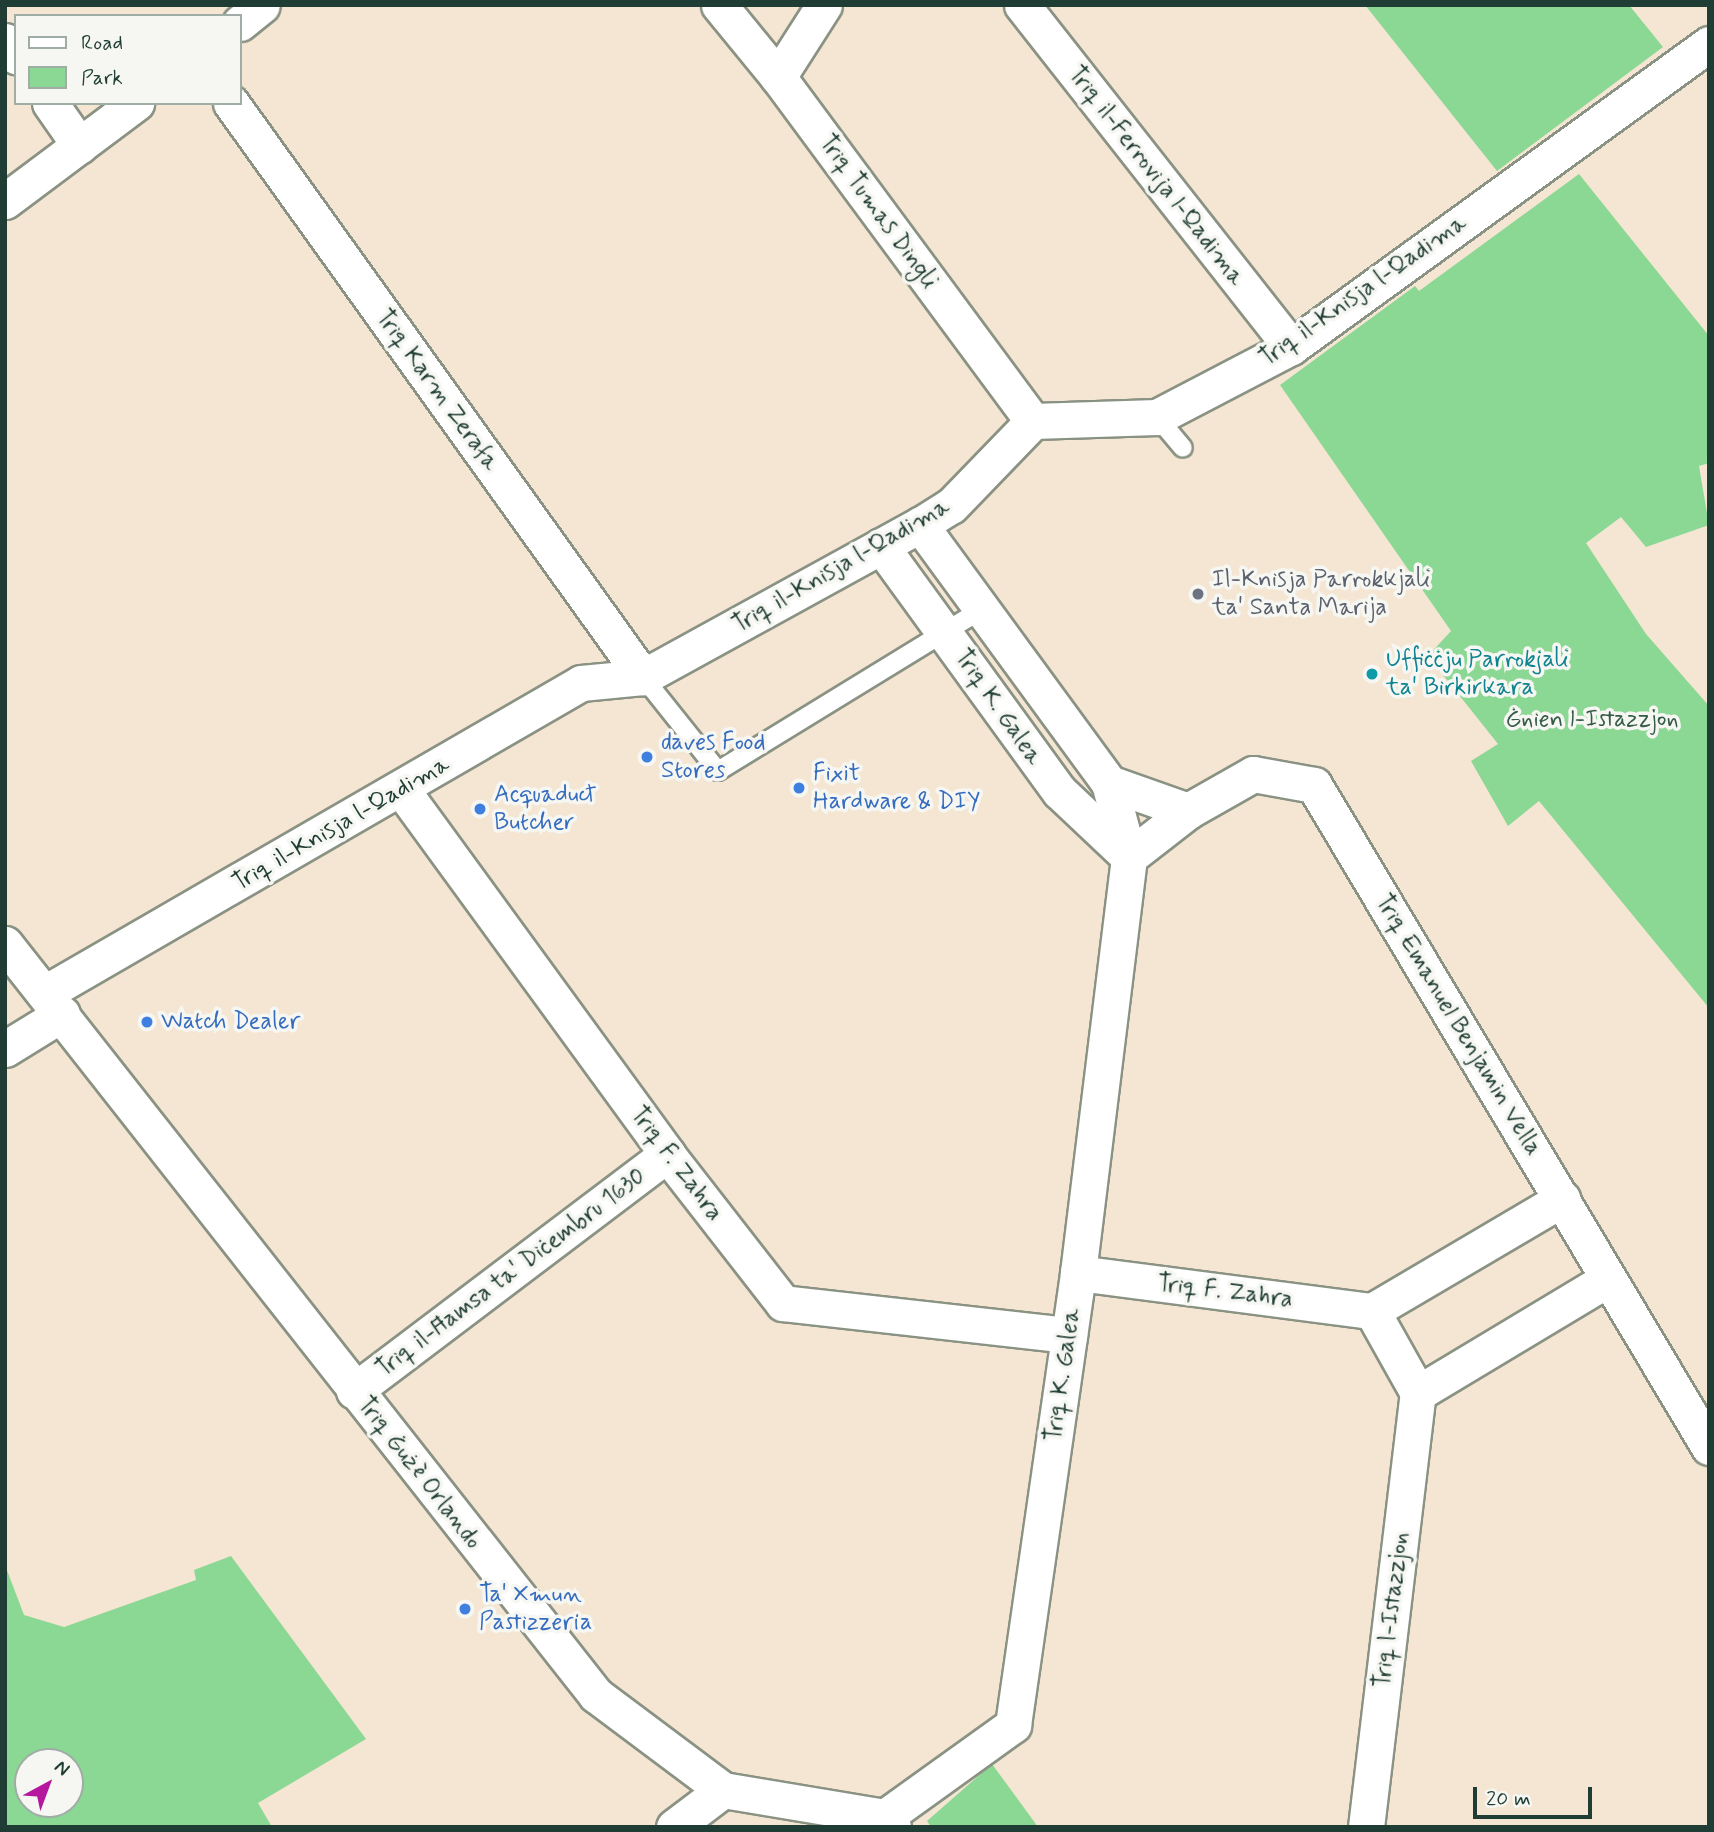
<!DOCTYPE html>
<html>
<head>
<meta charset="utf-8">
<style>
  body { margin:0 }
  #map { position:relative; width:1714px; height:1832px; overflow:hidden; background:#f4e6d2; font-family:Mynerve,sans-serif }
  div>[style] { position:absolute }
  .green>* { inset:0; background:#8bd794 }
  .roads { filter:drop-shadow(2px 0 #8a9283) drop-shadow(-2px 0 #8a9283) drop-shadow(0 2px #8a9283) drop-shadow(0 -2px #8a9283) }
  .lane>* { height:18px; margin:-9px; padding:0 9px; transform-origin:9px; border-radius:9px; background:#fff }
  .street>* { height:35px; margin:-17.5px; padding:0 17.5px; transform-origin:17.5px; border-radius:17.5px; background:#fff }
  .dots>* { width:19px; height:19px; translate:-50% -50%; box-sizing:border-box; border:4px solid #f6f6f2; border-radius:50% }
  span { translate:-50% -50%; white-space:nowrap; text-align:center; line-height:1.15; -webkit-text-stroke:7px #f6f6f2; paint-order:stroke }
  .street-label { font-size:24px; color:#1f3d34 }
  .worship-label { font-size:24px; color:#5b616d }
  .left { translate:0 -50%; text-align:left }
  .culture-label { font-size:24px; color:#0d838f }
  .park-label { font-size:24px; color:#355c47 }
  .shop-label { font-size:24px; color:#366cbe }
  .frame { position:absolute; inset:0; border:7px solid #1f3d34; pointer-events:none }
  .legend { position:absolute; left:14px; top:14px; width:228px; height:91px; box-sizing:border-box; background:#f6f6f2; border:2px solid #a0aca6; margin:0; padding:9px 12px; list-style:none; font-size:21px; color:#1f3d34 }
  .legend li { display:flex; align-items:center; gap:14px; height:35px }
  .legend b { width:35px; border:2px solid #a0aca6 }
  .north { position:absolute; left:14px; top:1748px; width:70px; height:70px; box-sizing:border-box; background:#f6f6f2; border:2px solid #a0aca6; border-radius:50%; rotate:41deg; font-size:19px; font-weight:700; line-height:28px; text-align:center; color:#1f3d34 }
  .north::after { content:''; display:block; margin:auto; width:24px; height:32px; background:#b5179e; clip-path:polygon(50% 0,100% 100%,50% 72%,0 100%) }
  .scale { position:absolute; left:1473px; top:1787px; width:119px; height:32px; box-sizing:border-box; border:4px solid #1f3d34; border-top:0; padding-left:9px; font-size:21px; line-height:24px; white-space:nowrap; color:#1f3d34; -webkit-text-stroke:5px #f6f6f2; paint-order:stroke }
</style>
</head>
<body>
<div id="map">
  <div class="green">
    <i style="clip-path:polygon(1365px 5px,1629px 5px,1663px 47px,1497px 171px)"></i>
    <i style="clip-path:polygon(1579px 174px,1709px 336px,1709px 463px,1699px 466px,1709px 525px,1646px 547px,1621px 517px,1586px 543px,1646px 634px,1709px 706px,1709px 1008px,1539px 801px,1508px 826px,1471px 761px,1498px 744px,1428px 656px,1451px 631px,1280px 385px,1415px 286px,1419px 291px)"></i>
    <i style="clip-path:polygon(evenodd,231px 1556px,366px 1739px,258px 1803px,272px 1827px,5px 1827px,5px 1565px,24px 1615px,64px 1627px,196px 1580px,194px 1570px,231px 1556px,28px 1762px,70px 1762px,70px 1804px,28px 1804px,28px 1762px)"></i>
    <i style="clip-path:polygon(992px 1764px,1038px 1827px,931px 1827px,927px 1821px)"></i>
  </div>
  <div class="roads">
    <div class="lane">
      <i style="left:1157px;top:417px;width:40px;rotate:50deg"></i>
      <i style="left:643px;top:677px;width:120px;rotate:51.4deg"></i>
      <i style="left:718px;top:771px;width:310px;rotate:-31.5deg"></i>
    </div>
    <div class="street">
      <i style="left:719px;top:5px;width:93px;rotate:50.7deg"></i>
      <i style="left:778px;top:77px;width:428px;rotate:53.5deg"></i>
      <i style="left:1022px;top:5px;width:435px;rotate:51.8deg"></i>
      <i style="left:240px;top:23px;width:28px;rotate:-39deg"></i>
      <i style="left:5px;top:41px;width:19px;rotate:54deg"></i>
      <i style="left:778px;top:77px;width:85px;rotate:-57.4deg"></i>
      <i style="left:50px;top:103px;width:52px;rotate:55.1deg"></i>
      <i style="left:231px;top:103px;width:707px;rotate:54.33deg"></i>
      <i style="left:5px;top:201px;width:164px;rotate:-36.8deg"></i>
      <i style="left:881px;top:546px;width:304px;rotate:54deg"></i>
      <i style="left:1060px;top:792px;width:95px;rotate:43.3deg"></i>
      <i style="left:1109px;top:783px;width:84px;rotate:19.5deg"></i>
      <i style="left:402px;top:790px;width:450px;rotate:53.9deg"></i>
      <i style="left:667px;top:1154px;width:189px;rotate:52.1deg"></i>
      <i style="left:783px;top:1303px;width:288px;rotate:6.4deg"></i>
      <i style="left:1129px;top:857px;width:75px;rotate:-37.9deg"></i>
      <i style="left:1188px;top:811px;width:75px;rotate:-29.6deg"></i>
      <i style="left:1253px;top:774px;width:62px;rotate:10.2deg"></i>
      <i style="left:1314px;top:785px;width:771px;rotate:59.18deg"></i>
      <i style="left:5px;top:944px;width:956px;rotate:51.8deg"></i>
      <i style="left:596px;top:1695px;width:159px;rotate:36.8deg"></i>
      <i style="left:723px;top:1790px;width:164px;rotate:9.5deg"></i>
      <i style="left:45px;top:993px;width:619px;rotate:-30.04deg"></i>
      <i style="left:581px;top:683px;width:62px;rotate:-5.5deg"></i>
      <i style="left:643px;top:677px;width:316px;rotate:-28.8deg"></i>
      <i style="left:920px;top:525px;width:36px;rotate:-32deg"></i>
      <i style="left:951px;top:506px;width:118px;rotate:-46deg"></i>
      <i style="left:1033px;top:421px;width:124px;rotate:-1.8deg"></i>
      <i style="left:1157px;top:417px;width:151px;rotate:-27.6deg"></i>
      <i style="left:1291px;top:347px;width:516px;rotate:-35.94deg"></i>
      <i style="left:5px;top:1049px;width:67px;rotate:-31.6deg"></i>
      <i style="left:1078px;top:1273px;width:296px;rotate:7.4deg"></i>
      <i style="left:1372px;top:1311px;width:221px;rotate:-30.5deg"></i>
      <i style="left:1372px;top:1311px;width:94px;rotate:60.7deg"></i>
      <i style="left:354px;top:1391px;width:393px;rotate:-37.1deg"></i>
      <i style="left:1418px;top:1393px;width:222px;rotate:-31deg"></i>
      <i style="left:674px;top:1827px;width:61px;rotate:-37.1deg"></i>
      <i style="left:893px;top:1827px;width:13px;rotate:-129deg"></i>
      <i style="left:885px;top:1817px;width:158px;rotate:-35.7deg"></i>
      <i style="left:1013px;top:1725px;width:457px;rotate:-81.8deg"></i>
      <i style="left:1078px;top:1273px;width:419px;rotate:-83deg"></i>
      <i style="left:1129px;top:857px;width:77px;rotate:-105.1deg"></i>
      <i style="left:1109px;top:783px;width:320px;rotate:-126.2deg"></i>
      <i style="left:1366px;top:1827px;width:437px;rotate:-83.2deg"></i>
    </div>
  </div>
  <div class="dots">
    <i style="left:1198px;top:594px;background:#6b7280"></i>
    <i style="left:1372px;top:674px;background:#0f9aa8"></i>
    <i style="left:647px;top:757px;background:#3f7fe0"></i>
    <i style="left:799px;top:788px;background:#3f7fe0"></i>
    <i style="left:480px;top:809px;background:#3f7fe0"></i>
    <i style="left:147px;top:1022px;background:#3f7fe0"></i>
    <i style="left:465px;top:1609px;background:#3f7fe0"></i>
  </div>
  <div class="street-label">
    <span style="left:1156px;top:176px;rotate:52deg">Triq il-Ferrovija l-Qadima</span>
    <span style="left:878px;top:212px;rotate:54deg">Triq Tumas Dingli</span>
    <span style="left:1363px;top:291px;rotate:-35deg">Triq il-Knisja l-Qadima</span>
    <span style="left:437px;top:390px;rotate:54deg">Triq Karm Zerafa</span>
    <span style="left:841px;top:566px;rotate:-30deg">Triq il-Knisja l-Qadima</span>
    <span style="left:998px;top:707px;rotate:55deg">Triq K. Galea</span>
    <span style="left:341px;top:824px;rotate:-30deg">Triq il-Knisja l-Qadima</span>
    <span style="left:1458px;top:1025px;rotate:59deg">Triq Emanuel Benjamin Vella</span>
    <span style="left:676px;top:1164px;rotate:53deg">Triq F. Zahra</span>
    <span style="left:511px;top:1273px;rotate:-37deg">Triq il-Ħamsa ta' Diċembru 1630</span>
    <span style="left:1225px;top:1292px;rotate:7deg">Triq F. Zahra</span>
    <span style="left:1063px;top:1375px;rotate:-82deg">Triq K. Galea</span>
    <span style="left:419px;top:1473px;rotate:52deg">Triq Ġużè Orlando</span>
    <span style="left:1392px;top:1610px;rotate:-83deg">Triq l-Istazzjon</span>
  </div>
  <div class="worship-label">
    <span class="left" style="left:1212px;top:594px">Il-Knisja Parrokkjali<br>ta' Santa Marija</span>
  </div>
  <div class="culture-label">
    <span class="left" style="left:1386px;top:674px">Uffiċċju Parrokjali<br>ta' Birkirkara</span>
  </div>
  <div class="park-label">
    <span style="left:1592px;top:720px">Ġnien l-Istazzjon</span>
  </div>
  <div class="shop-label">
    <span class="left" style="left:661px;top:757px">daves Food<br>Stores</span>
    <span class="left" style="left:813px;top:788px">Fixit<br>Hardware &amp; DIY</span>
    <span class="left" style="left:494px;top:809px">Acquaduct<br>Butcher</span>
    <span class="left" style="left:161px;top:1022px">Watch Dealer</span>
    <span class="left" style="left:479px;top:1609px">Ta' Xmun<br>Pastizzeria</span>
  </div>
  <div class="frame"></div>
  <ul class="legend">
  <li><b style="height:9px;background:#fff"></b>Road</li>
  <li><b style="height:19px;background:#8bd794"></b>Park</li>
  </ul>
  <div class="north">N</div>
  <div class="scale">20 m</div>
</div>
</body>
</html>
